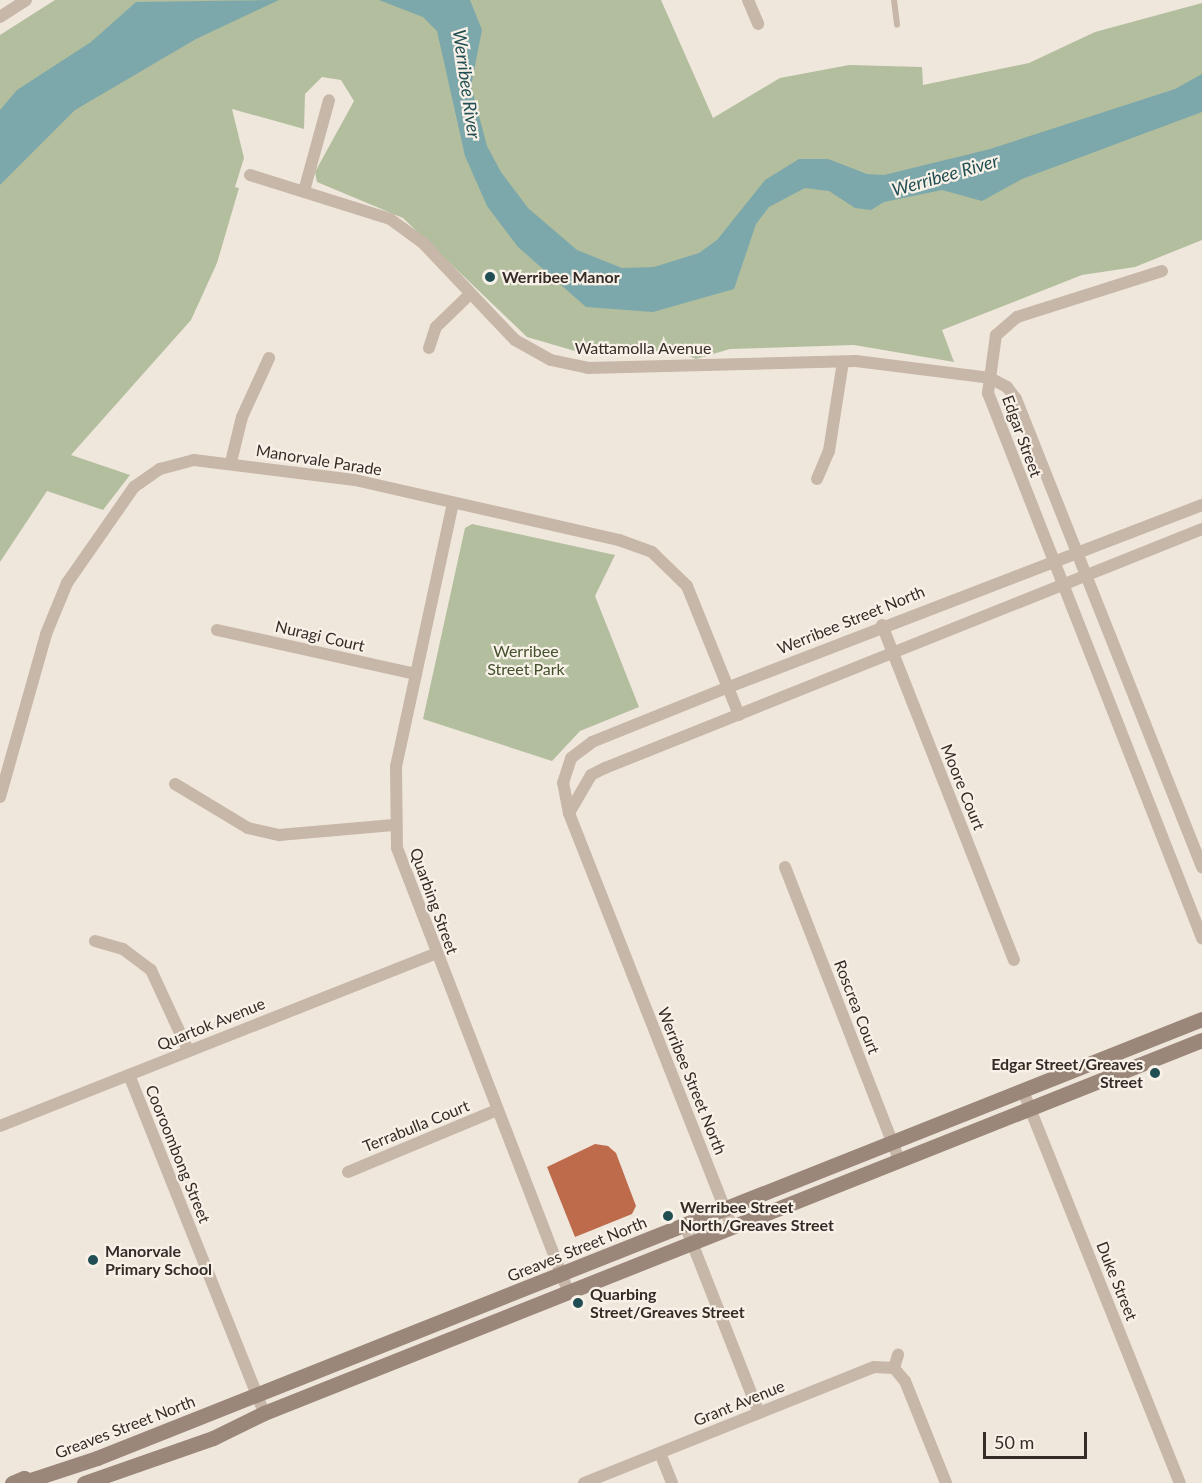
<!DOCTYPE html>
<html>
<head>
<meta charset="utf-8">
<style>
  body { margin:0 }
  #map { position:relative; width:1202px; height:1483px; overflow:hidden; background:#f0e7dc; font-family:Lato,sans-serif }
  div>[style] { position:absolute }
  .green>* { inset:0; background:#b2be9d }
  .water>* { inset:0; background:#7da8ab }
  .building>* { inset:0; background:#be6b4c }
  .lane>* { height:6px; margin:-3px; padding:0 3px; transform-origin:3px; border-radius:3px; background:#c7b7a8 }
  .street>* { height:12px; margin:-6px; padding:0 6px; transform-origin:6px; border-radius:6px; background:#c7b7a8 }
  .secondary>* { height:15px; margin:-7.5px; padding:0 7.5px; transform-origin:7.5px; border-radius:7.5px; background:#9b877a }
  .dots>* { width:16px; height:16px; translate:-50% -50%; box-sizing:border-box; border:3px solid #f8f1e8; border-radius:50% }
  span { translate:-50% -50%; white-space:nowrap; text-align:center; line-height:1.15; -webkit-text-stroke:4.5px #f8f1e8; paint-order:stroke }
  .poi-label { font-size:16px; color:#352c28; font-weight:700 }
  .left { translate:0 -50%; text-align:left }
  .right { translate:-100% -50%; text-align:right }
  .street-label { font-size:16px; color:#352c28 }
  .park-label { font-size:16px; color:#43512d }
  .water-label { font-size:18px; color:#204e53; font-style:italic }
  .scale { position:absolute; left:983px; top:1432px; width:104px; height:27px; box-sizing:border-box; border:3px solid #352c28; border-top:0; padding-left:8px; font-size:18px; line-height:21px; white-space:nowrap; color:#352c28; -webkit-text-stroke:4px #f8f1e8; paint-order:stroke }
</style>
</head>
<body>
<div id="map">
  <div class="green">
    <i style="clip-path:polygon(55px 0,661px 0,713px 118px,780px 78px,849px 65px,922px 67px,923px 85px,1029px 63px,1095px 32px,1202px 3px,1202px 240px,1135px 267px,1082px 275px,942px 330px,954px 362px,854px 345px,730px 349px,696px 359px,675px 351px,575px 351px,527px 337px,403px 218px,317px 182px,315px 172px,354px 101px,341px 80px,322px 77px,305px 94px,304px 129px,232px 109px,244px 158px,235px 187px,239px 188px,217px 263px,191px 320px,71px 455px,130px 475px,103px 510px,47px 491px,0 562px,0 35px)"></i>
    <i style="clip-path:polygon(472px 524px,615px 555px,595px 596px,639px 707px,580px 731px,552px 761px,423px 719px,465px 528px)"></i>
  </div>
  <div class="water">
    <i style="clip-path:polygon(279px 0,196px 39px,75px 110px,0 185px,0 110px,17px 90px,91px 42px,136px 2px)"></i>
    <i style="clip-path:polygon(379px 0,470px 0,482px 30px,471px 86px,487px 146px,501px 172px,528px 208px,577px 250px,622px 268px,654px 267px,699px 253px,717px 240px,765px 180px,799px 159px,828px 159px,867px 174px,884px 175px,990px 149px,1175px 89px,1202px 74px,1202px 112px,1022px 179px,982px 201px,942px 190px,884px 202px,871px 210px,855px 208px,829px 191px,805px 188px,769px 207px,756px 224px,734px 289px,653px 312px,586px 307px,518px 247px,487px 206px,465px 156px,437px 31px,423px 17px)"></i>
  </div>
  <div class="building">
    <i style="clip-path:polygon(595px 1144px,608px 1146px,616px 1153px,636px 1206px,632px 1214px,575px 1237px,547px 1167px)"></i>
  </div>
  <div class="lane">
    <i style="left:894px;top:0;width:25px;rotate:83deg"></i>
  </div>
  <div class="street">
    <i style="left:748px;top:0;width:26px;rotate:67deg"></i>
    <i style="left:0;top:17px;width:31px;rotate:-33deg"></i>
    <i style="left:250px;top:175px;width:147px;rotate:17.4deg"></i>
    <i style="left:390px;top:219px;width:39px;rotate:36deg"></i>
    <i style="left:422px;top:242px;width:135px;rotate:46.5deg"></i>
    <i style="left:515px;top:340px;width:41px;rotate:29.1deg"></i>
    <i style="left:551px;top:360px;width:38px;rotate:12deg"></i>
    <i style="left:588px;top:368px;width:268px;rotate:-1.5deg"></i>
    <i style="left:856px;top:361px;width:135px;rotate:7.2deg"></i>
    <i style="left:990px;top:378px;width:19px;rotate:28deg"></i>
    <i style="left:1007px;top:387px;width:15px;rotate:53deg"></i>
    <i style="left:1016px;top:399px;width:504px;rotate:68.33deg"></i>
    <i style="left:304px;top:191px;width:94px;rotate:-74.6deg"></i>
    <i style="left:1162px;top:271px;width:152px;rotate:162.4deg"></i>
    <i style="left:1017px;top:317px;width:28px;rotate:139deg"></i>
    <i style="left:996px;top:335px;width:59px;rotate:97.9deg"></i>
    <i style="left:988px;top:393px;width:586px;rotate:68.56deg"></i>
    <i style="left:429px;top:348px;width:22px;rotate:-72deg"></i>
    <i style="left:436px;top:327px;width:47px;rotate:-44.1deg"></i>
    <i style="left:231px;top:462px;width:46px;rotate:-76.3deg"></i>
    <i style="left:242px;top:417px;width:65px;rotate:-65.4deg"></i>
    <i style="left:817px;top:479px;width:30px;rotate:-67deg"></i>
    <i style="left:829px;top:451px;width:90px;rotate:-81.1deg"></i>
    <i style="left:453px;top:503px;width:270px;rotate:102.2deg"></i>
    <i style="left:396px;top:767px;width:81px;rotate:89.3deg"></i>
    <i style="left:397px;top:848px;width:477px;rotate:68.9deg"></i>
    <i style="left:882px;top:625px;width:360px;rotate:68.5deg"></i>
    <i style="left:217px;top:630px;width:204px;rotate:12.5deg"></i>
    <i style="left:175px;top:784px;width:85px;rotate:31.1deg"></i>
    <i style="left:248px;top:828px;width:32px;rotate:13deg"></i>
    <i style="left:279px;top:835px;width:115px;rotate:-5deg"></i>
    <i style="left:0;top:797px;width:169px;rotate:-74.2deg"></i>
    <i style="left:46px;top:634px;width:55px;rotate:-67.6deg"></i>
    <i style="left:67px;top:583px;width:117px;rotate:-55.1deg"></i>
    <i style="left:134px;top:487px;width:32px;rotate:-35deg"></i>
    <i style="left:160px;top:469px;width:35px;rotate:-15deg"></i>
    <i style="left:194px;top:460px;width:162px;rotate:7.1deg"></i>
    <i style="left:355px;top:480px;width:271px;rotate:12.8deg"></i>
    <i style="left:619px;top:540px;width:35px;rotate:20deg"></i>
    <i style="left:652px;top:552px;width:49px;rotate:44.2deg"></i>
    <i style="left:687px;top:586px;width:139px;rotate:68deg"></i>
    <i style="left:569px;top:813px;width:44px;rotate:-59.9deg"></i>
    <i style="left:591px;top:775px;width:16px;rotate:-27deg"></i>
    <i style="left:605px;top:768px;width:643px;rotate:-21.82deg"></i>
    <i style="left:785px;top:867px;width:313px;rotate:68.7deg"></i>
    <i style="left:95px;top:941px;width:29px;rotate:16deg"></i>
    <i style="left:123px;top:949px;width:35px;rotate:37deg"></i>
    <i style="left:151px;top:970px;width:88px;rotate:65.2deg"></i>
    <i style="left:129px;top:1075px;width:364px;rotate:68.2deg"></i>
    <i style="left:1023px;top:1091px;width:422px;rotate:68.2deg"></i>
    <i style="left:0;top:1126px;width:468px;rotate:-21.6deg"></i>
    <i style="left:348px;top:1172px;width:161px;rotate:-22.6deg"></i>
    <i style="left:685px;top:1225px;width:202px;rotate:68.5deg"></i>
    <i style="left:732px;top:1227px;width:445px;rotate:-111.5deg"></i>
    <i style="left:569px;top:813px;width:31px;rotate:-101deg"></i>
    <i style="left:563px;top:783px;width:26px;rotate:-72deg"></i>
    <i style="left:571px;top:758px;width:26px;rotate:-37deg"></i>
    <i style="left:592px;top:742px;width:148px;rotate:-21.9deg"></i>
    <i style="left:729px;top:687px;width:507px;rotate:-21.05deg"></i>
    <i style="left:894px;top:1368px;width:17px;rotate:50deg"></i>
    <i style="left:905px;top:1381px;width:110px;rotate:68.1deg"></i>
    <i style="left:660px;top:1453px;width:32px;rotate:68deg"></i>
    <i style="left:584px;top:1483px;width:312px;rotate:-21.8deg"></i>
    <i style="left:874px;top:1367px;width:20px;rotate:3deg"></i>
    <i style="left:894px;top:1368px;width:14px;rotate:-73deg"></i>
  </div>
  <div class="secondary">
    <i style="left:30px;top:1480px;width:71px;rotate:-18.2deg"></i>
    <i style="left:97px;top:1458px;width:1189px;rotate:-21.67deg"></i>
    <i style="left:12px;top:1483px;width:13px;rotate:-23deg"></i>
    <i style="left:24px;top:1478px;width:12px;rotate:24deg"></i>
    <i style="left:84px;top:1483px;width:137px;rotate:-19.2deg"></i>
    <i style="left:213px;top:1438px;width:57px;rotate:-26.1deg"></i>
    <i style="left:264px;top:1413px;width:1009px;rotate:-21.69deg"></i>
  </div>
  <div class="dots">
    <i style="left:490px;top:277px;background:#204e53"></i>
    <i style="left:1155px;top:1073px;background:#204e53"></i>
    <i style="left:668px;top:1216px;background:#204e53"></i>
    <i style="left:93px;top:1260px;background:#204e53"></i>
    <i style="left:578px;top:1303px;background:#204e53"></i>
  </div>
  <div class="poi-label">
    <span class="left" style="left:502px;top:277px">Werribee Manor</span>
    <span class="right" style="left:1143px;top:1073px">Edgar Street/Greaves<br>Street</span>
    <span class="left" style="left:680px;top:1216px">Werribee Street<br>North/Greaves Street</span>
    <span class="left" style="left:105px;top:1260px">Manorvale<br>Primary School</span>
    <span class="left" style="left:590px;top:1303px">Quarbing<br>Street/Greaves Street</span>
  </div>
  <div class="street-label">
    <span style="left:643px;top:348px">Wattamolla Avenue</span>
    <span style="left:1022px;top:436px;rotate:70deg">Edgar Street</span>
    <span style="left:319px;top:460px;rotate:9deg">Manorvale Parade</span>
    <span style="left:851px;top:620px;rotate:-22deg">Werribee Street North</span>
    <span style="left:320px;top:636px;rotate:13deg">Nuragi Court</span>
    <span style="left:963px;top:787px;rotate:68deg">Moore Court</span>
    <span style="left:434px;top:901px;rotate:70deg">Quarbing Street</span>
    <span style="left:857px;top:1007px;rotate:69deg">Roscrea Court</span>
    <span style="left:211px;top:1024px;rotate:-22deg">Quartok Avenue</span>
    <span style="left:692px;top:1081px;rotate:68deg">Werribee Street North</span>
    <span style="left:416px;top:1126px;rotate:-22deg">Terrabulla Court</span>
    <span style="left:178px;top:1154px;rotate:68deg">Cooroombong Street</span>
    <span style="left:577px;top:1249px;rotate:-22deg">Greaves Street North</span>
    <span style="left:1117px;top:1281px;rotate:68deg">Duke Street</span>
    <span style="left:739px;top:1403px;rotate:-22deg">Grant Avenue</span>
    <span style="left:125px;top:1427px;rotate:-21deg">Greaves Street North</span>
  </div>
  <div class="park-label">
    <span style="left:526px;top:660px">Werribee<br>Street Park</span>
  </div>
  <div class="water-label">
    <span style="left:467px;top:84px;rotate:82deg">Werribee River</span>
    <span style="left:945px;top:175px;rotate:-16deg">Werribee River</span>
  </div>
  <div class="scale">50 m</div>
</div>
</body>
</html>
